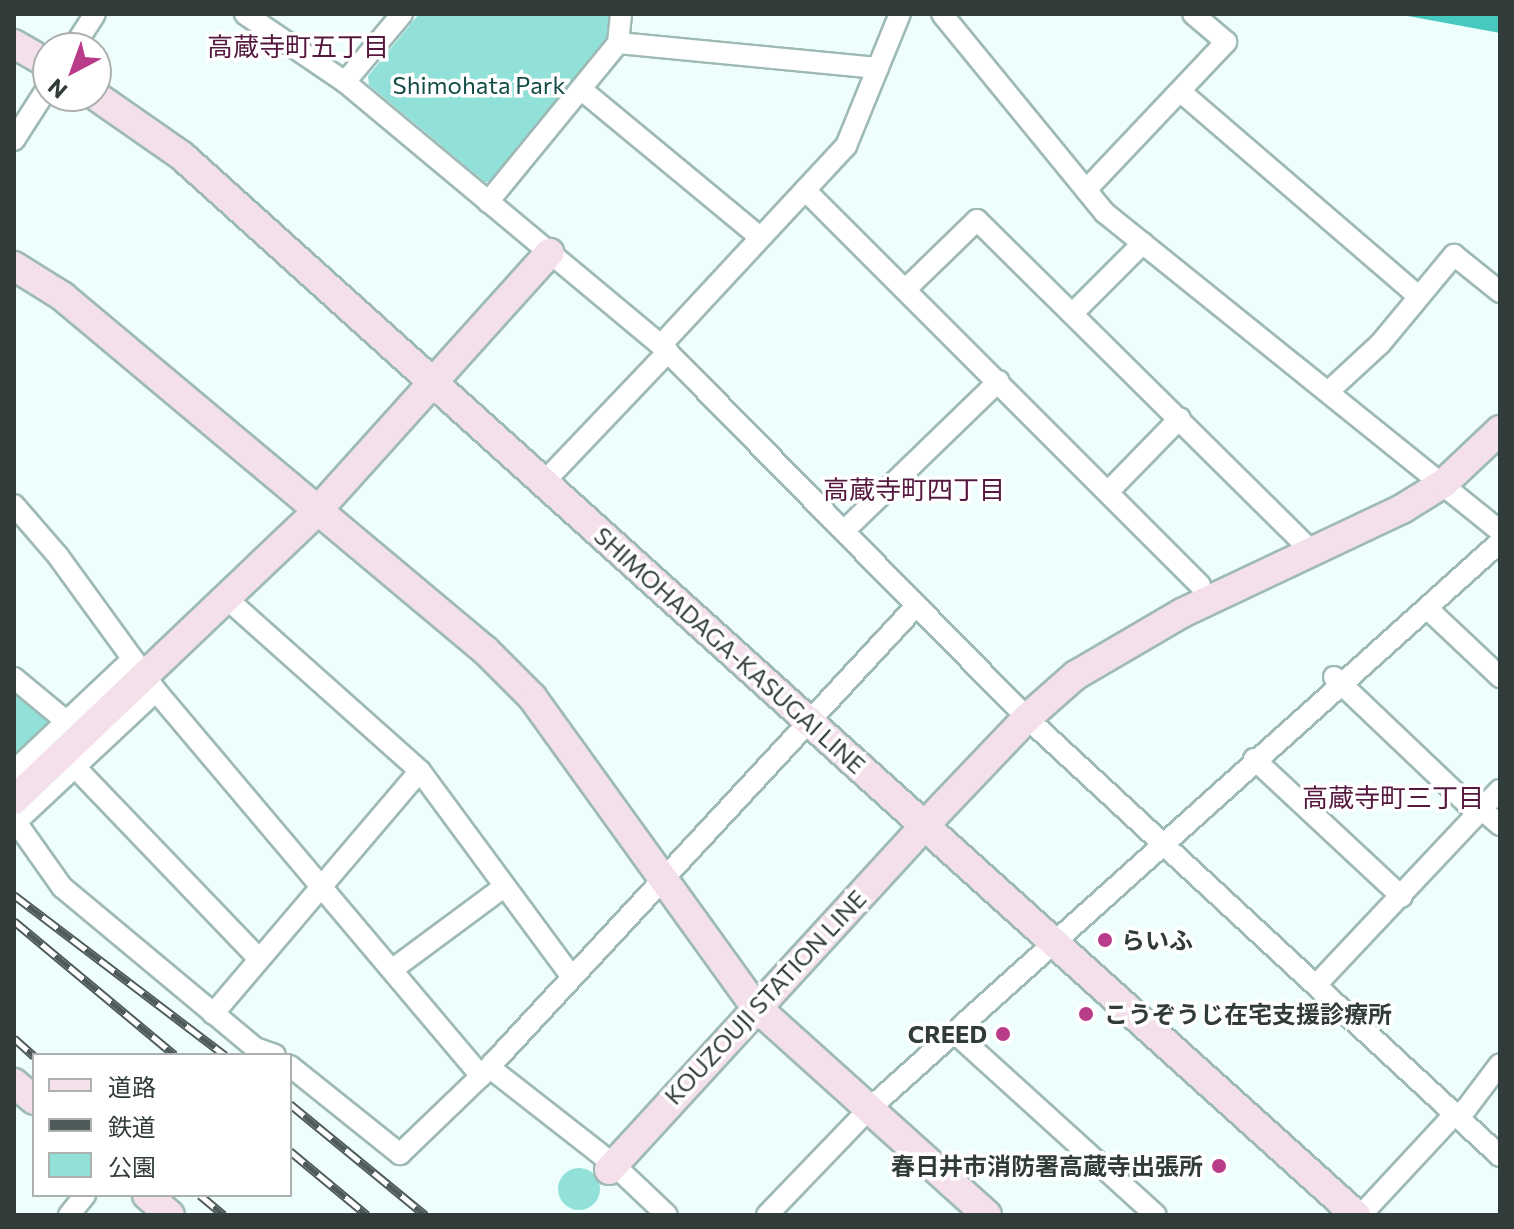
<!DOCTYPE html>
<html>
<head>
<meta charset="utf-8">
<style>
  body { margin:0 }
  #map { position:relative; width:1514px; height:1229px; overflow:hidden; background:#edfefc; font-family:Commissioner,"Noto Sans JP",sans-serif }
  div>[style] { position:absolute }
  .green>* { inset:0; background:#91e1d9 }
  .round { border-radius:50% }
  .water>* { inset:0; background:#47c9bf }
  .roads { filter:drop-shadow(2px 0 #9ebab6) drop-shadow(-2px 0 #9ebab6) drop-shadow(0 2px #9ebab6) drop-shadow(0 -2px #9ebab6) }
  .street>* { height:20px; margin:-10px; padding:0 10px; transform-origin:10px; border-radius:10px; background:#fff }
  .secondary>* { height:28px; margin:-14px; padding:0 14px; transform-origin:14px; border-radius:14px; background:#f4e0eb }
  .rail>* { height:9px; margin-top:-4.5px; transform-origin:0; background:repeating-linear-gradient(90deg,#fff 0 18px,#4f5b5a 0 36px); box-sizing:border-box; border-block:2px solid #4f5b5a }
  .dots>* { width:22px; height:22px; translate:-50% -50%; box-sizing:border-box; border:4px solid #fff; border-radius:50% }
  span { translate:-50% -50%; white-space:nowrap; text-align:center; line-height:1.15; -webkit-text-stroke:7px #fff; paint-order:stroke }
  .park-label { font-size:24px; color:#134b47 }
  .street-label { font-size:24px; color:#303b3a }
  .poi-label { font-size:24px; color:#303b3a; font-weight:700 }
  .left { translate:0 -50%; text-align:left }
  .right { translate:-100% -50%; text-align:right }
  .neighbourhood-label { font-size:26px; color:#55193f }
  .frame { position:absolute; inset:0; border:16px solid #303b3a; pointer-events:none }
  .legend { position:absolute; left:32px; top:1053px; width:260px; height:144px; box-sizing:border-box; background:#fff; border:2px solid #acb1b0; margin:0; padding:10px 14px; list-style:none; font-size:24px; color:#303b3a }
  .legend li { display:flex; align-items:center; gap:16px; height:40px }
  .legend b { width:40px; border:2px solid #acb1b0 }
  .north { position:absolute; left:32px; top:32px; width:80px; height:80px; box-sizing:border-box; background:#fff; border:2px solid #acb1b0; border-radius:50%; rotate:221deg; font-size:22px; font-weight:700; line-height:32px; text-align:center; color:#303b3a }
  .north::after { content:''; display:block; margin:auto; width:28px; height:36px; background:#b93c8b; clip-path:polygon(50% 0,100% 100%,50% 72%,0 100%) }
</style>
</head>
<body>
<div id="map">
  <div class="green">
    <i style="clip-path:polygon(419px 14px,616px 14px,612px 39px,493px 182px,485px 182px,369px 85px,368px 76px)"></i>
    <i style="clip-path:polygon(14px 691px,49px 719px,49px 728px,14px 760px)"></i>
    <i class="round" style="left:558px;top:1168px;width:42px;height:42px"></i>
  </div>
  <div class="water">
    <i style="clip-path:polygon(1397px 14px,1500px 14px,1500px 33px)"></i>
  </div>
  <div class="roads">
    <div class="street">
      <i style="left:245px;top:14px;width:121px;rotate:34.2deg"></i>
      <i style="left:345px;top:82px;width:411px;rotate:39.8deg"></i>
      <i style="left:661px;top:345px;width:523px;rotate:45.54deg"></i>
      <i style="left:1027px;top:718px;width:645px;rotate:42.8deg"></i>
      <i style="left:942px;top:14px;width:257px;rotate:50.7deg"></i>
      <i style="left:1105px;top:213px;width:507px;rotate:38.84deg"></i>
      <i style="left:618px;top:43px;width:261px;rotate:5.5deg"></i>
      <i style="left:73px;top:48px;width:40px;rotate:-57.1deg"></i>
      <i style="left:345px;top:82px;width:89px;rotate:-50deg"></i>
      <i style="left:582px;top:90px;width:231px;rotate:39.6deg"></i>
      <i style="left:1181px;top:92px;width:313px;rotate:40.7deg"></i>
      <i style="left:14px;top:140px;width:63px;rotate:-57.3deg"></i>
      <i style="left:805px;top:190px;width:559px;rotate:45deg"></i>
      <i style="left:1086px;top:190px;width:204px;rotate:-46.6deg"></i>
      <i style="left:1226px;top:42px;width:43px;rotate:-139.7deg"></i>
      <i style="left:488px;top:202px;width:205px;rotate:-50.7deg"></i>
      <i style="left:618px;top:43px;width:29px;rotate:-84deg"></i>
      <i style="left:906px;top:289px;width:99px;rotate:-44.2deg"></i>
      <i style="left:977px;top:220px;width:473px;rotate:44.7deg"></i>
      <i style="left:1073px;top:313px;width:99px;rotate:-45deg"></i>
      <i style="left:661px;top:345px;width:272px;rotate:-47.1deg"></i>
      <i style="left:846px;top:146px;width:143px;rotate:-67.8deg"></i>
      <i style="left:1329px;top:391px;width:69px;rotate:-42.7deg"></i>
      <i style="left:1380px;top:344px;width:116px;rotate:-50.3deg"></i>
      <i style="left:1454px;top:255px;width:59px;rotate:38.8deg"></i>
      <i style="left:544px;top:482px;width:180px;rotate:-46.4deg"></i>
      <i style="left:1108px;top:492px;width:103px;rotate:-45.8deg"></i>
      <i style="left:14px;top:505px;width:67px;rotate:49.2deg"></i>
      <i style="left:58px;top:556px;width:167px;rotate:54deg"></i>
      <i style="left:156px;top:691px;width:504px;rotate:49.83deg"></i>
      <i style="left:845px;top:530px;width:214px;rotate:-44.1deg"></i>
      <i style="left:226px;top:598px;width:260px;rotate:41.7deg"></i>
      <i style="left:420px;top:771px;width:256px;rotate:53.6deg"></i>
      <i style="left:1429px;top:610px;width:98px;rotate:43.3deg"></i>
      <i style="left:1334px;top:677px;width:197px;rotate:43.6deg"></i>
      <i style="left:14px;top:678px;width:67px;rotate:39.6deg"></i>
      <i style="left:156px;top:691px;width:192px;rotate:136.9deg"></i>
      <i style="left:16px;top:822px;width:80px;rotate:54.7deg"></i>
      <i style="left:62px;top:887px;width:251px;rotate:39.8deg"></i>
      <i style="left:255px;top:1048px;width:21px;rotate:19deg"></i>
      <i style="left:1254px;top:759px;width:202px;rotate:43deg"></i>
      <i style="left:75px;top:767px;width:266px;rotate:46.2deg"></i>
      <i style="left:14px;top:771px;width:163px;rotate:-43.3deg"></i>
      <i style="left:1481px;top:809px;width:25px;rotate:40deg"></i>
      <i style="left:393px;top:969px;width:139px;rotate:-36.5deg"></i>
      <i style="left:1316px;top:985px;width:268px;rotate:-46.7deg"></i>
      <i style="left:213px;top:1014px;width:319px;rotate:-49.6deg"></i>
      <i style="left:955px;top:1033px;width:271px;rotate:42.2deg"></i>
      <i style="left:290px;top:1066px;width:141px;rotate:38.7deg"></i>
      <i style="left:400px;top:1154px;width:112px;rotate:-43.9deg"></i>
      <i style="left:481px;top:1076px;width:640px;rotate:-47.21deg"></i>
      <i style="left:489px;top:1067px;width:157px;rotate:38deg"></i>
      <i style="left:613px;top:1164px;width:74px;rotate:43.4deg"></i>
      <i style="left:69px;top:1215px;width:26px;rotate:-51deg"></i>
      <i style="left:767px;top:1215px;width:147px;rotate:-46.1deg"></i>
      <i style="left:869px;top:1109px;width:848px;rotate:-41.94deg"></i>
      <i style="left:1361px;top:1215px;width:135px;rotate:-47.1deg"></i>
      <i style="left:1453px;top:1116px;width:15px;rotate:-28deg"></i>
      <i style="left:1466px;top:1109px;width:56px;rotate:-52.9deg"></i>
    </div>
    <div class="secondary">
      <i style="left:14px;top:44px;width:39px;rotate:30deg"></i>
      <i style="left:96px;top:96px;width:105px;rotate:34.9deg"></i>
      <i style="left:182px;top:156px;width:1581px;rotate:42.05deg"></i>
      <i style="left:14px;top:266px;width:57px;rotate:32deg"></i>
      <i style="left:62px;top:296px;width:553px;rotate:39.94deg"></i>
      <i style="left:486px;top:651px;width:65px;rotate:45deg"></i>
      <i style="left:532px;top:697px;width:381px;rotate:54.2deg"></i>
      <i style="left:755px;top:1006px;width:312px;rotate:42deg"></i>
      <i style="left:14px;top:800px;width:420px;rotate:-43.6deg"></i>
      <i style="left:318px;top:510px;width:346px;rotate:-48deg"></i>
      <i style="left:14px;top:1083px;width:26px;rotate:40deg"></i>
      <i style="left:609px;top:1170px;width:466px;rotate:-47.5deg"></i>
      <i style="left:924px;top:826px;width:149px;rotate:-46.4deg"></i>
      <i style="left:1027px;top:718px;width:65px;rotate:-41.3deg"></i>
      <i style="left:1076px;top:675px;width:123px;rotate:-30.3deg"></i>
      <i style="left:1182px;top:613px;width:243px;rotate:-25.3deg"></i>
      <i style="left:1402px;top:509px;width:49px;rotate:-31.8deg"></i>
      <i style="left:1444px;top:483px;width:77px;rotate:-43.4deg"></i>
      <i style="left:147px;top:1195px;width:30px;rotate:41deg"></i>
    </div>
  </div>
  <div class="rail">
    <i style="left:14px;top:895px;width:265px;rotate:37.2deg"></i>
    <i style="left:14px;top:921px;width:209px;rotate:39.8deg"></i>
    <i style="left:14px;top:1038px;width:27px;rotate:42deg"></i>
    <i style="left:290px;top:1104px;width:175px;rotate:39.4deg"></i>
    <i style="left:290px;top:1151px;width:100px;rotate:39.7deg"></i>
    <i style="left:200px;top:1195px;width:31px;rotate:40deg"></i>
  </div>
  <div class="dots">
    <i style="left:1105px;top:940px;background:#b93c8b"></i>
    <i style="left:1086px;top:1014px;background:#b93c8b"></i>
    <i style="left:1003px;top:1034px;background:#b93c8b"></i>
    <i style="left:1219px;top:1166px;background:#b93c8b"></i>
  </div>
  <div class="park-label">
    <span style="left:479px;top:85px">Shimohata Park</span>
  </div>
  <div class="street-label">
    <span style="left:730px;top:650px;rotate:42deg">SHIMOHADAGA-KASUGAI LINE</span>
    <span style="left:765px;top:997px;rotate:-47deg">KOUZOUJI STATION LINE</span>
  </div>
  <div class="poi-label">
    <span class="left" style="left:1121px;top:940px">らいふ</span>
    <span class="left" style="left:1104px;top:1014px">こうぞうじ在宅支援診療所</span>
    <span class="right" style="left:987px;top:1034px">CREED</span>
    <span class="right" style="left:1203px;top:1166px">春日井市消防署高蔵寺出張所</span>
  </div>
  <div class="neighbourhood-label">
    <span style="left:298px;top:46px">高蔵寺町五丁目</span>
    <span style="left:914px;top:489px">高蔵寺町四丁目</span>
    <span style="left:1393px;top:797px">高蔵寺町三丁目</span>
  </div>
  <div class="frame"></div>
  <ul class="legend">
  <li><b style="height:10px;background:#f4e0eb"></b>道路</li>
  <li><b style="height:10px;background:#4f5b5a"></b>鉄道</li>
  <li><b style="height:22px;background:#91e1d9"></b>公園</li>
  </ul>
  <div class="north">N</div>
</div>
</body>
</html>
